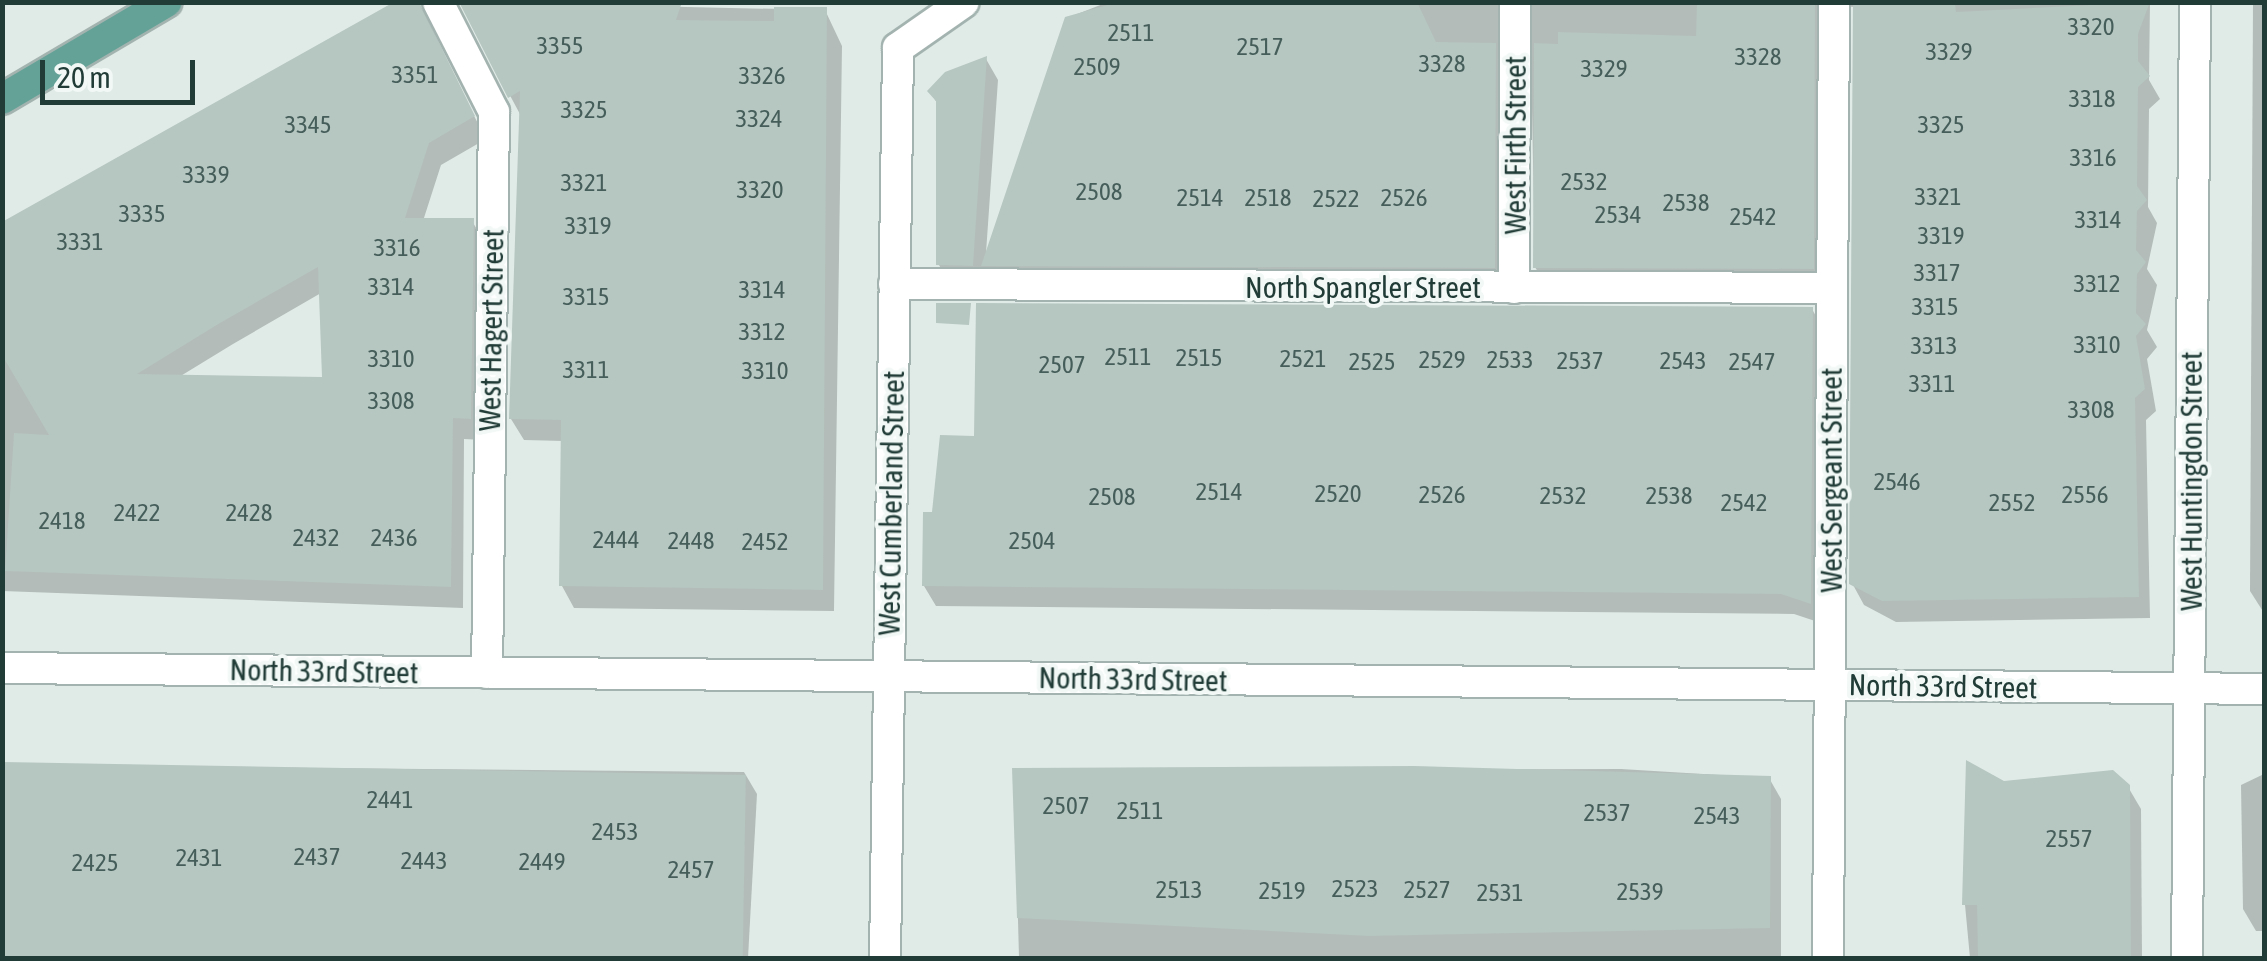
<!DOCTYPE html>
<html>
<head>
<meta charset="utf-8">
<style>
  body { margin:0 }
  #map { position:relative; width:2267px; height:961px; overflow:hidden; background:#e0ebe7; font-family:"Asap Condensed",sans-serif }
  div>[style] { position:absolute }
  .shadow>* { inset:0; background:#0003 }
  .building>* { inset:0; background:#b6c6c1; transform-origin:0 0 }
  .roads { filter:drop-shadow(2px 0 #a3b3af) drop-shadow(-2px 0 #a3b3af) drop-shadow(0 2px #a3b3af) drop-shadow(0 -2px #a3b3af) }
  .street>* { height:30px; margin:-15px; padding:0 15px; transform-origin:15px; border-radius:15px; background:#fff }
  .primary>* { height:30px; margin:-15px; padding:0 15px; transform-origin:15px; border-radius:15px; background:#64a297 }
  span { translate:-50% -50%; white-space:nowrap; text-align:center; line-height:1.15; -webkit-text-stroke:8px #f1f8f5; paint-order:stroke }
  .number-label { font-size:25px; color:#465e5a }
  .number-label span { -webkit-text-stroke-width:0 }
  .street-label { font-size:30px; color:#213c37 }
  .frame { position:absolute; inset:0; border:5px solid #213c37; pointer-events:none }
  .scale { position:absolute; left:40px; top:60px; width:155px; height:45px; box-sizing:border-box; border:5px solid #213c37; border-top:0; padding-left:12px; font-size:30px; line-height:35px; white-space:nowrap; color:#213c37; -webkit-text-stroke:8px #f1f8f5; paint-order:stroke }
</style>
</head>
<body>
<div id="map">
  <div class="shadow">
    <i style="clip-path:polygon(460px 2px,825px 10px,842px 46px,834px 611px,574px 608px,562px 586px,564px 441px,524px 440px,511px 419px,521px 116px)"></i>
    <i style="clip-path:polygon(1108px 2px,2150px 2px,2149px 80px,2160px 99px,2149px 109px,2148px 207px,2157px 223px,2147px 269px,2157px 285px,2147px 330px,2157px 347px,2147px 359px,2156px 411px,2146px 420px,2150px 618px,1896px 622px,1864px 605px,1852px 583px,1855px 7px,1838px 6px,1825px 290px,1548px 289px,1535px 267px,1530px 3px,1506px 289px,996px 286px,986px 268px,984px 287px,951px 286px,939px 265px,939px 106px,930px 92px,986px 59px,998px 80px,986px 253px,1067px 18px)"></i>
    <i style="clip-path:polygon(2253px 2px,2264px 2px,2264px 613px,2250px 591px)"></i>
    <i style="clip-path:polygon(evenodd,455px 79px,486px 139px,441px 165px,423px 221px,472px 221px,485px 243px,483px 440px,464px 439px,463px 608px,2px 591px,2px 229px,455px 79px,321px 293px,325px 380px,179px 377px,233px 344px,321px 293px)"></i>
    <i style="clip-path:polygon(1812px 309px,1823px 329px,1821px 623px,1794px 614px,936px 606px,924px 586px,934px 514px,976px 439px)"></i>
    <i style="clip-path:polygon(2px 765px,744px 772px,757px 794px,748px 958px,2px 958px)"></i>
    <i style="clip-path:polygon(1621px 769px,1769px 778px,1781px 799px,1781px 958px,1019px 958px,1014px 770px)"></i>
    <i style="clip-path:polygon(2264px 774px,2264px 931px,2256px 931px,2243px 909px,2241px 785px)"></i>
    <i style="clip-path:polygon(2003px 783px,2128px 787px,2141px 809px,2142px 958px,1970px 958px,1965px 905px)"></i>
  </div>
  <div class="building">
    <i style="clip-path:polygon(evenodd,394px 2px,419px 2px,475px 116px,429px 143px,405px 218px,474px 218px,471px 419px,453px 418px,451px 587px,5px 571px,14px 433px,49px 435px,2px 355px,2px 222px,394px 2px,318px 267px,322px 377px,137px 374px,220px 323px,318px 267px)"></i>
    <i style="clip-path:polygon(459px 2px,682px 2px,676px 20px,774px 21px,774px 7px,827px 7px,823px 590px,559px 586px,561px 420px,509px 419px,520px 91px,508px 98px)"></i>
    <i style="clip-path:polygon(1118px 2px,1417px 2px,1436px 42px,1496px 43px,1495px 268px,981px 266px,1065px 17px)"></i>
    <i style="clip-path:polygon(1697px 2px,1815px 2px,1814px 269px,1533px 268px,1534px 43px,1558px 44px,1558px 32px,1696px 36px)"></i>
    <i style="clip-path:polygon(1853px 2px,1955px 2px,1956px 12px,2150px 2px,2138px 34px,2138px 61px,2150px 76px,2138px 87px,2137px 186px,2147px 200px,2137px 211px,2136px 250px,2146px 262px,2137px 274px,2136px 313px,2146px 324px,2136px 336px,2145px 389px,2135px 398px,2139px 597px,1882px 601px,1849px 584px)"></i>
    <i style="clip-path:polygon(987px 56px,973px 266px,936px 265px,936px 101px,927px 91px,945px 72px)"></i>
    <i style="clip-path:polygon(936px 303px,971px 303px,969px 325px,936px 323px)"></i>
    <i style="clip-path:polygon(976px 303px,1813px 307px,1811px 604px,1781px 594px,922px 586px,923px 512px,932px 512px,940px 435px,974px 436px)"></i>
    <i style="clip-path:polygon(1966px 760px,2004px 781px,2113px 770px,2130px 785px,2131px 958px,1978px 958px,1977px 905px,1962px 905px)"></i>
    <i style="left:2px;top:762px;width:744px;height:196px;rotate:1deg"></i>
    <i style="clip-path:polygon(1414px 766px,1771px 776px,1770px 928px,1369px 936px,1017px 918px,1012px 768px)"></i>
  </div>
  <div class="roads">
    <div class="street">
      <i style="left:438px;top:2px;width:123px;rotate:63deg"></i>
      <i style="left:494px;top:112px;width:561px;rotate:90.71deg"></i>
      <i style="left:894px;top:284px;width:938px;rotate:0.24deg"></i>
      <i style="left:1514px;top:288px;width:286px;rotate:-89.8deg"></i>
      <i style="left:2px;top:668px;width:2262px;rotate:0.53deg"></i>
      <i style="left:885px;top:958px;width:910px;rotate:-89.18deg"></i>
      <i style="left:898px;top:48px;width:80px;rotate:-34.9deg"></i>
      <i style="left:1828px;top:958px;width:956px;rotate:-89.64deg"></i>
      <i style="left:2187px;top:958px;width:956px;rotate:-89.52deg"></i>
    </div>
    <div class="primary">
      <i style="left:2px;top:99px;width:191px;rotate:-30.5deg"></i>
    </div>
  </div>
  <div class="number-label">
    <span style="left:2091px;top:26px">3320</span>
    <span style="left:1131px;top:32px">2511</span>
    <span style="left:560px;top:45px">3355</span>
    <span style="left:1260px;top:46px">2517</span>
    <span style="left:1949px;top:51px">3329</span>
    <span style="left:1758px;top:56px">3328</span>
    <span style="left:1442px;top:63px">3328</span>
    <span style="left:1097px;top:66px">2509</span>
    <span style="left:1604px;top:68px">3329</span>
    <span style="left:415px;top:74px">3351</span>
    <span style="left:762px;top:75px">3326</span>
    <span style="left:2092px;top:98px">3318</span>
    <span style="left:584px;top:109px">3325</span>
    <span style="left:759px;top:118px">3324</span>
    <span style="left:308px;top:124px">3345</span>
    <span style="left:1941px;top:124px">3325</span>
    <span style="left:2093px;top:157px">3316</span>
    <span style="left:206px;top:174px">3339</span>
    <span style="left:1584px;top:181px">2532</span>
    <span style="left:584px;top:182px">3321</span>
    <span style="left:760px;top:189px">3320</span>
    <span style="left:1099px;top:191px">2508</span>
    <span style="left:1938px;top:196px">3321</span>
    <span style="left:1200px;top:197px">2514</span>
    <span style="left:1268px;top:197px">2518</span>
    <span style="left:1404px;top:197px">2526</span>
    <span style="left:1336px;top:198px">2522</span>
    <span style="left:1686px;top:202px">2538</span>
    <span style="left:142px;top:213px">3335</span>
    <span style="left:1618px;top:214px">2534</span>
    <span style="left:1753px;top:216px">2542</span>
    <span style="left:2098px;top:219px">3314</span>
    <span style="left:588px;top:225px">3319</span>
    <span style="left:1941px;top:235px">3319</span>
    <span style="left:80px;top:241px">3331</span>
    <span style="left:397px;top:247px">3316</span>
    <span style="left:1937px;top:272px">3317</span>
    <span style="left:2097px;top:283px">3312</span>
    <span style="left:391px;top:286px">3314</span>
    <span style="left:762px;top:289px">3314</span>
    <span style="left:586px;top:296px">3315</span>
    <span style="left:1935px;top:306px">3315</span>
    <span style="left:762px;top:331px">3312</span>
    <span style="left:2097px;top:344px">3310</span>
    <span style="left:1934px;top:345px">3313</span>
    <span style="left:1128px;top:356px">2511</span>
    <span style="left:1199px;top:357px">2515</span>
    <span style="left:391px;top:358px">3310</span>
    <span style="left:1303px;top:358px">2521</span>
    <span style="left:1442px;top:359px">2529</span>
    <span style="left:1510px;top:359px">2533</span>
    <span style="left:1580px;top:360px">2537</span>
    <span style="left:1683px;top:360px">2543</span>
    <span style="left:1372px;top:361px">2525</span>
    <span style="left:1752px;top:361px">2547</span>
    <span style="left:1062px;top:364px">2507</span>
    <span style="left:586px;top:369px">3311</span>
    <span style="left:765px;top:370px">3310</span>
    <span style="left:1932px;top:383px">3311</span>
    <span style="left:391px;top:400px">3308</span>
    <span style="left:2091px;top:409px">3308</span>
    <span style="left:1897px;top:481px">2546</span>
    <span style="left:1219px;top:491px">2514</span>
    <span style="left:1338px;top:493px">2520</span>
    <span style="left:1442px;top:494px">2526</span>
    <span style="left:2085px;top:494px">2556</span>
    <span style="left:1563px;top:495px">2532</span>
    <span style="left:1669px;top:495px">2538</span>
    <span style="left:1112px;top:496px">2508</span>
    <span style="left:1744px;top:502px">2542</span>
    <span style="left:2012px;top:502px">2552</span>
    <span style="left:137px;top:512px">2422</span>
    <span style="left:249px;top:512px">2428</span>
    <span style="left:62px;top:520px">2418</span>
    <span style="left:316px;top:537px">2432</span>
    <span style="left:394px;top:537px">2436</span>
    <span style="left:616px;top:539px">2444</span>
    <span style="left:691px;top:540px">2448</span>
    <span style="left:1032px;top:540px">2504</span>
    <span style="left:765px;top:541px">2452</span>
    <span style="left:390px;top:799px">2441</span>
    <span style="left:1066px;top:805px">2507</span>
    <span style="left:1140px;top:810px">2511</span>
    <span style="left:1607px;top:812px">2537</span>
    <span style="left:1717px;top:815px">2543</span>
    <span style="left:615px;top:831px">2453</span>
    <span style="left:2069px;top:838px">2557</span>
    <span style="left:317px;top:856px">2437</span>
    <span style="left:199px;top:857px">2431</span>
    <span style="left:424px;top:860px">2443</span>
    <span style="left:542px;top:861px">2449</span>
    <span style="left:95px;top:862px">2425</span>
    <span style="left:691px;top:869px">2457</span>
    <span style="left:1355px;top:888px">2523</span>
    <span style="left:1179px;top:889px">2513</span>
    <span style="left:1427px;top:889px">2527</span>
    <span style="left:1282px;top:890px">2519</span>
    <span style="left:1640px;top:891px">2539</span>
    <span style="left:1500px;top:892px">2531</span>
  </div>
  <div class="street-label">
    <span style="left:1515px;top:145px;rotate:-90deg">West Firth Street</span>
    <span style="left:1363px;top:287px">North Spangler Street</span>
    <span style="left:491px;top:330px;rotate:-89deg">West Hagert Street</span>
    <span style="left:1831px;top:480px;rotate:-90deg">West Sergeant Street</span>
    <span style="left:2191px;top:481px;rotate:-90deg">West Huntingdon Street</span>
    <span style="left:891px;top:503px;rotate:-89deg">West Cumberland Street</span>
    <span style="left:324px;top:671px;rotate:1deg">North 33rd Street</span>
    <span style="left:1133px;top:679px;rotate:1deg">North 33rd Street</span>
    <span style="left:1943px;top:686px;rotate:1deg">North 33rd Street</span>
  </div>
  <div class="frame"></div>
  <div class="scale">20 m</div>
</div>
</body>
</html>
